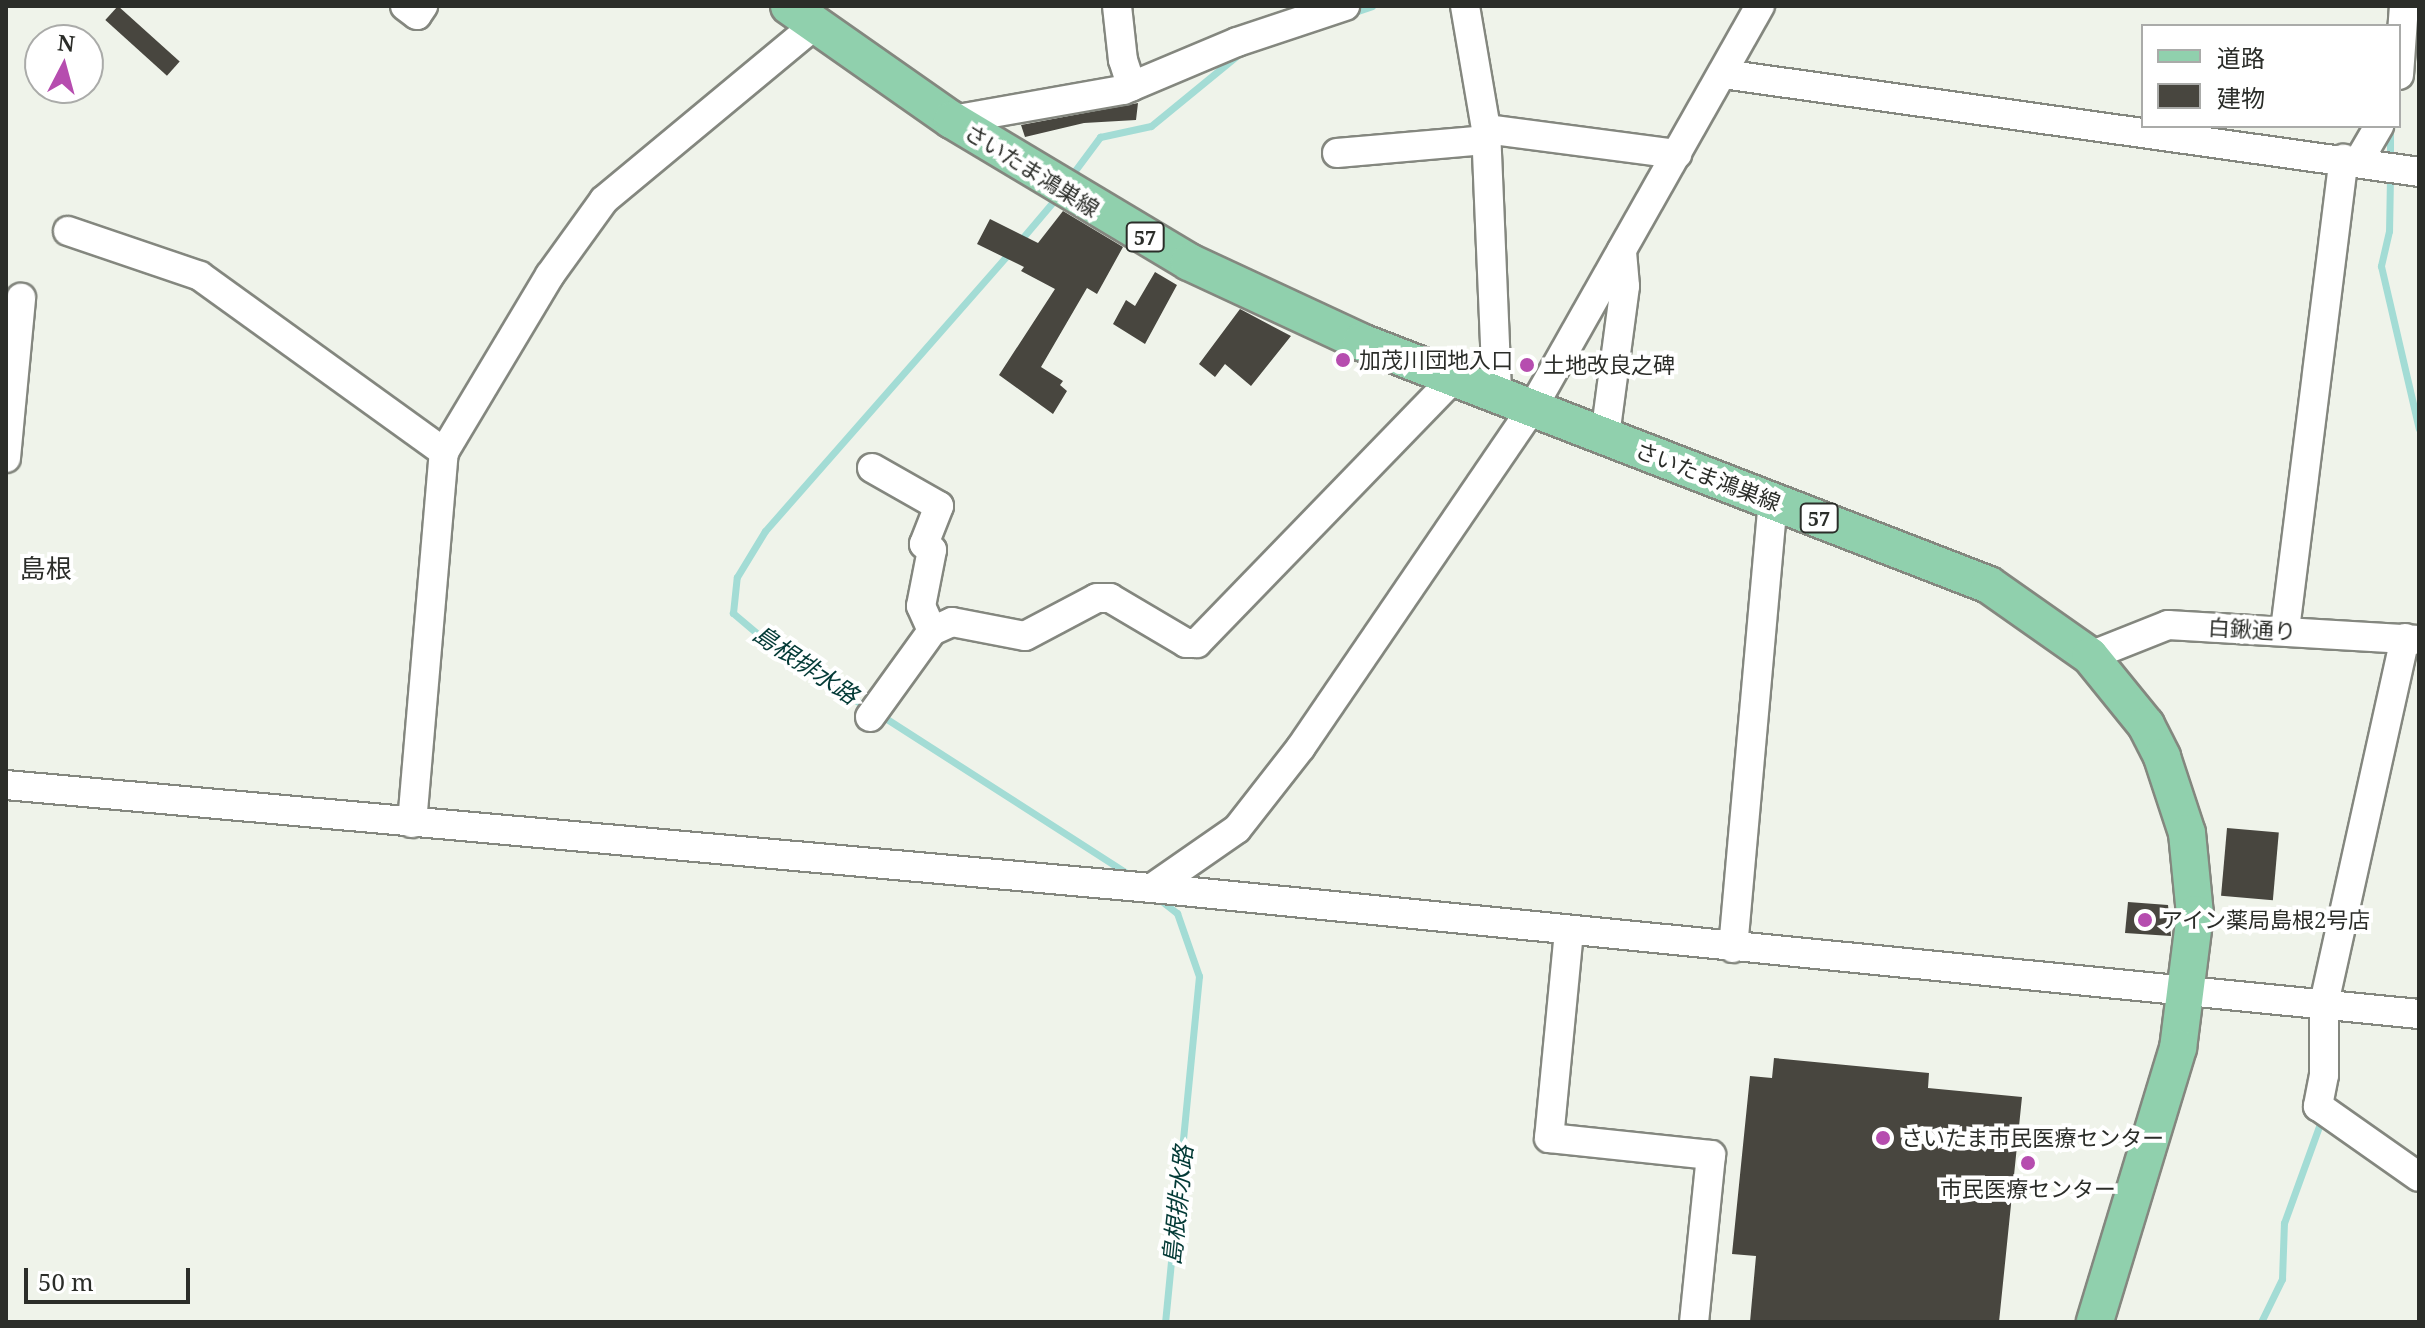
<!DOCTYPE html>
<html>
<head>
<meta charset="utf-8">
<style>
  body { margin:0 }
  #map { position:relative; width:2425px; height:1328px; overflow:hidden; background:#eff3ea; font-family:"Noto Serif","Noto Sans JP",serif }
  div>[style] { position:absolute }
  .stream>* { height:7px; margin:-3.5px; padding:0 3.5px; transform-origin:3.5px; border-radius:3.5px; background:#a3dcd5 }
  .building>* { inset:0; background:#48463f; transform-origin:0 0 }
  .roads { filter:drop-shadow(2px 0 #84877f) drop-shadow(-2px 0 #84877f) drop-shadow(0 2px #84877f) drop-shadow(0 -2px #84877f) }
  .minor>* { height:28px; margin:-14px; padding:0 14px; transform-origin:14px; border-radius:14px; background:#fff }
  .major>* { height:36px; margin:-18px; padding:0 18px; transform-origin:18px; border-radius:18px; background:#90d0ad }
  .dots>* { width:22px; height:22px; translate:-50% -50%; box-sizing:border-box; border:4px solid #fff; border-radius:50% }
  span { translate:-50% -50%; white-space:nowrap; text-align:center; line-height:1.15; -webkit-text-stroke:8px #fff; paint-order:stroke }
  .shield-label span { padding:2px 6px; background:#fff; border:2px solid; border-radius:6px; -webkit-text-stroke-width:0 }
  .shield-label { font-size:20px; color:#2b2d29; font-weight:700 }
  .street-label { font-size:22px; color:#2b2d29 }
  .poi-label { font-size:22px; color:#2b2d29 }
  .left { translate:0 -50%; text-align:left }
  .water-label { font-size:24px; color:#033a36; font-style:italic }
  .quarter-label { font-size:26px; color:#2b2d29 }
  .frame { position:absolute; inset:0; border:8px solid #2b2d29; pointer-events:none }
  .legend { position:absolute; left:2141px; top:24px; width:260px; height:104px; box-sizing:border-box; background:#fff; border:2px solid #aaaba9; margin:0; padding:10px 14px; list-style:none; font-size:24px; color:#2b2d29 }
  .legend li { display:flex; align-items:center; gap:16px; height:40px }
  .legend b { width:40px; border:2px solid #aaaba9 }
  .north { position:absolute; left:24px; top:24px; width:80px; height:80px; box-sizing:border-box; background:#fff; border:2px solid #aaaba9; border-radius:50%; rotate:6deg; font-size:22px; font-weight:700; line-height:32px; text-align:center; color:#2b2d29 }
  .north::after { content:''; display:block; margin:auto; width:28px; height:36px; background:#b64daf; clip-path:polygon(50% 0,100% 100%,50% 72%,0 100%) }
  .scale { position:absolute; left:24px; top:1268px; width:166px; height:36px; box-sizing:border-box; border:4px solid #2b2d29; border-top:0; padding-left:10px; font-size:24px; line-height:28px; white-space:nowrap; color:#2b2d29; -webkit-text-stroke:6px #fff; paint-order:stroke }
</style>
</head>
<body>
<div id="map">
  <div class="stream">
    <i style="left:1352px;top:13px;width:21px;rotate:-19deg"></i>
    <i style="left:2390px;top:160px;width:32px;rotate:-90deg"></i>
    <i style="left:2390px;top:176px;width:55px;rotate:91deg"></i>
    <i style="left:2389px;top:231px;width:36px;rotate:103deg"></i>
    <i style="left:2381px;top:266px;width:167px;rotate:76.9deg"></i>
    <i style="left:1068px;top:180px;width:54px;rotate:-53.3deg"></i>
    <i style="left:1100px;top:137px;width:52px;rotate:-12.2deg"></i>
    <i style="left:1151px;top:126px;width:114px;rotate:-39.3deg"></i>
    <i style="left:1019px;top:242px;width:59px;rotate:-49.8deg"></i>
    <i style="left:868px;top:708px;width:104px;rotate:-148deg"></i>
    <i style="left:780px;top:653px;width:62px;rotate:-139.6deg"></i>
    <i style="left:733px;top:613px;width:36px;rotate:-84deg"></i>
    <i style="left:737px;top:577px;width:54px;rotate:-58.7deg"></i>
    <i style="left:765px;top:531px;width:371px;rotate:-48.7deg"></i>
    <i style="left:879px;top:714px;width:300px;rotate:32.7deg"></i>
    <i style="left:1159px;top:899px;width:23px;rotate:38deg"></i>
    <i style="left:1177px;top:913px;width:67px;rotate:70.8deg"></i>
    <i style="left:1199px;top:976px;width:348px;rotate:95.6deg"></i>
    <i style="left:2261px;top:1322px;width:48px;rotate:-64deg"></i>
    <i style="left:2282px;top:1279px;width:56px;rotate:-88deg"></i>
    <i style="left:2284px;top:1223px;width:112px;rotate:-70.1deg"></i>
  </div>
  <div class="building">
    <i style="left:118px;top:6px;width:83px;height:19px;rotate:42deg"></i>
    <i style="clip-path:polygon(1138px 103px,1136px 120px,1084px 123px,1025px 137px,1021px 125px)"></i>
    <i style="clip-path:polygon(1063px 211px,1123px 247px,1097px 294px,1087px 288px,1041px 367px,1063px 381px,1060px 385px,1067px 391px,1053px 414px,999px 375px,1055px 289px,1021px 271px,1024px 267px,977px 244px,990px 219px,1038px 243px)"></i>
    <i style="clip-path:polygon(1155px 272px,1177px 285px,1145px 344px,1113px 324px,1126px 300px,1135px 306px)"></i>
    <i style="clip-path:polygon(1240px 309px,1291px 336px,1251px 386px,1225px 364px,1215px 377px,1199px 364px)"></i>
    <i style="left:2227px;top:828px;width:52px;height:68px;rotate:5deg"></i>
    <i style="clip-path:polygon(2128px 902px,2168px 905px,2171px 936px,2125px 933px)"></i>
    <i style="clip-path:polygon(1774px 1058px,1929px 1073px,1928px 1088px,2022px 1097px,1999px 1322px,1750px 1322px,1756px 1256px,1732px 1254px,1750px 1076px,1772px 1078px)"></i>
  </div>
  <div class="roads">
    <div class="minor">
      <i style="left:405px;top:6px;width:15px;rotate:37deg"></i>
      <i style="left:417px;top:15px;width:11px;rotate:-56deg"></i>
      <i style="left:1117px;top:6px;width:54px;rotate:83.7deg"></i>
      <i style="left:1123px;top:60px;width:28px;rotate:72deg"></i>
      <i style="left:1465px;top:6px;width:125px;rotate:80.3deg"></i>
      <i style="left:1486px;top:129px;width:265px;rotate:87.6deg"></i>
      <i style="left:1723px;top:74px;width:703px;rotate:8.01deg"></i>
      <i style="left:2399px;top:75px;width:69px;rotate:-85.9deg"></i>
      <i style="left:952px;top:120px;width:174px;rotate:-10deg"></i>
      <i style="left:1123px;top:90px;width:124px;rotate:-22.8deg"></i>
      <i style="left:1237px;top:42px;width:114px;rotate:-18.4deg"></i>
      <i style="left:1486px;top:129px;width:193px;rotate:7.5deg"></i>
      <i style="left:1337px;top:153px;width:151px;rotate:-5deg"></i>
      <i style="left:2358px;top:162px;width:42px;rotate:-59.7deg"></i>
      <i style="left:68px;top:231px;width:139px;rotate:18.8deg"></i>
      <i style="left:200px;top:276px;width:301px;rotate:35.8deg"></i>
      <i style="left:1605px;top:436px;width:151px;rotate:-82.4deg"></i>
      <i style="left:1625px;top:286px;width:36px;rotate:-95deg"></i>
      <i style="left:6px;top:458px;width:161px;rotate:-84.6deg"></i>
      <i style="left:872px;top:468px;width:77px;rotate:29.6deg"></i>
      <i style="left:939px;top:506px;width:41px;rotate:111.5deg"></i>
      <i style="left:924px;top:544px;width:10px;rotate:37deg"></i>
      <i style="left:932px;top:550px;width:57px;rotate:101.1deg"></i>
      <i style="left:921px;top:606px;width:27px;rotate:66deg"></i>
      <i style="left:2285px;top:630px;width:475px;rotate:-82.9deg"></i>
      <i style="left:2405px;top:638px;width:374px;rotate:102.5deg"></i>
      <i style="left:2324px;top:1003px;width:72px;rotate:90deg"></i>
      <i style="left:2324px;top:1075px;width:32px;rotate:101deg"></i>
      <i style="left:2318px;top:1106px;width:123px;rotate:35.1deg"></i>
      <i style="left:2090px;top:656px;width:84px;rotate:-21.7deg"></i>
      <i style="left:2168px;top:625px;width:251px;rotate:3.4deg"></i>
      <i style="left:870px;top:717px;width:106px;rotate:-54.2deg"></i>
      <i style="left:932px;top:631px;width:22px;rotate:-24deg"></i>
      <i style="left:952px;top:622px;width:74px;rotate:10.9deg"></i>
      <i style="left:1025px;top:636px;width:81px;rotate:-27.8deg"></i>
      <i style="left:1097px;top:598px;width:13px"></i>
      <i style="left:1110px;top:598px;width:88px;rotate:30.6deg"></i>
      <i style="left:1186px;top:643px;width:11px"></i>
      <i style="left:1197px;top:643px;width:368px;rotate:-45.9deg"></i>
      <i style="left:6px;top:785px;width:1151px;rotate:5.14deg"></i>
      <i style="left:1152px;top:888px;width:1273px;rotate:5.68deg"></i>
      <i style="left:412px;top:823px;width:372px;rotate:-85.1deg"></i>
      <i style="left:444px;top:452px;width:206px;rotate:-59.1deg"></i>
      <i style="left:550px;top:275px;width:92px;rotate:-54.2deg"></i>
      <i style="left:604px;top:200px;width:274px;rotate:-39.7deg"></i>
      <i style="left:1152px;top:888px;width:103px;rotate:-34.8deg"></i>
      <i style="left:1237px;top:829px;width:104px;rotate:-52deg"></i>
      <i style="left:1301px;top:747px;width:412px;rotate:-55.7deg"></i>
      <i style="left:1533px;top:407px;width:461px;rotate:-60.5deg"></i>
      <i style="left:1569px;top:931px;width:208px;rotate:95.5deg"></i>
      <i style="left:1549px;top:1138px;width:163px;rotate:6deg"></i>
      <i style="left:1711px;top:1155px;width:168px;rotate:95.8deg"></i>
      <i style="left:1733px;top:948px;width:449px;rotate:-84.9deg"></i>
    </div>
    <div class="major">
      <i style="left:789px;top:6px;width:199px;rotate:35deg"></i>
      <i style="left:952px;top:120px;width:276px;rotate:30.9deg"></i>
      <i style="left:1189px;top:262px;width:190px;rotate:24.9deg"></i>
      <i style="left:1361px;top:342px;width:673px;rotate:21.15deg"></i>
      <i style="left:1989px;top:585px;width:123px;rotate:35.1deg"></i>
      <i style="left:2090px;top:656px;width:89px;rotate:50.9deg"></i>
      <i style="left:2146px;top:725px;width:36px;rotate:63deg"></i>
      <i style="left:2162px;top:757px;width:80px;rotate:71.8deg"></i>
      <i style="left:2187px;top:833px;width:81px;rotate:84.4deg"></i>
      <i style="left:2195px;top:914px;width:135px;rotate:97.2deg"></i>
      <i style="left:2178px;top:1048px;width:286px;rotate:106.9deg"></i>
    </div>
  </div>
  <div class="dots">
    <i style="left:1343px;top:360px;background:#b64daf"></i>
    <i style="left:1527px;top:365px;background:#b64daf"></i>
    <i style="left:2145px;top:920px;background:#b64daf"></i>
    <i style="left:1883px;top:1138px;background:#b64daf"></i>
    <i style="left:2028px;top:1163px;background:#b64daf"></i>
  </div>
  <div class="shield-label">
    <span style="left:1145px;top:237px">57</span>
    <span style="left:1819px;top:518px">57</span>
  </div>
  <div class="street-label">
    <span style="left:1032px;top:170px;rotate:32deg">さいたま鴻巣線</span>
    <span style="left:1708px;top:476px;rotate:21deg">さいたま鴻巣線</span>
    <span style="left:2252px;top:629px;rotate:3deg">白鍬通り</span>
  </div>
  <div class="poi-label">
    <span class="left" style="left:1359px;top:360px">加茂川団地入口</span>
    <span class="left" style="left:1543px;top:365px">土地改良之碑</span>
    <span class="left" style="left:2161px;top:920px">アイン薬局島根2号店</span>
    <span class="left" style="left:1901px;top:1138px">さいたま市民医療センター</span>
    <span style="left:2028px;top:1189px">市民医療センター</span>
  </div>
  <div class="water-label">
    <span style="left:806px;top:664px;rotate:34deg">島根排水路</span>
    <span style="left:1177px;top:1205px;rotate:-84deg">島根排水路</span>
  </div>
  <div class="quarter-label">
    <span style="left:46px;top:569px">島根</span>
  </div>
  <div class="frame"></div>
  <ul class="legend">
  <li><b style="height:10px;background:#90d0ad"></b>道路</li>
  <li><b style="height:22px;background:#48463f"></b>建物</li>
  </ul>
  <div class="north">N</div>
  <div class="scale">50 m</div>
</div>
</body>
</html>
